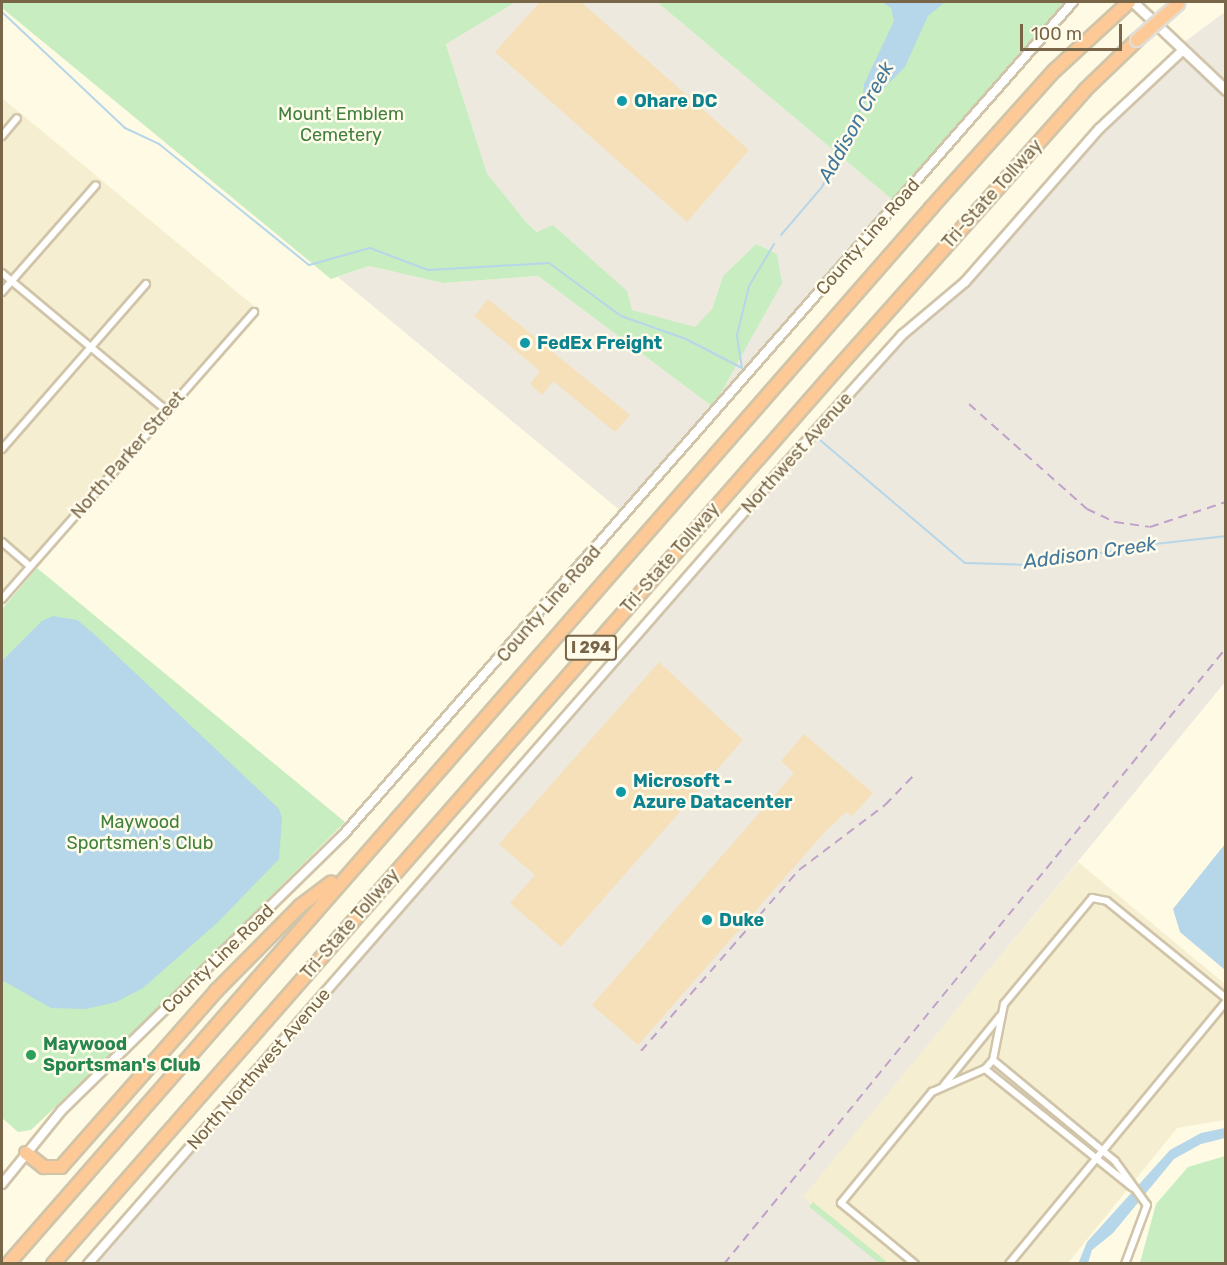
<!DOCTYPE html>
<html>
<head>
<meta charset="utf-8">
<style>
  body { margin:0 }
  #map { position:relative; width:1227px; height:1265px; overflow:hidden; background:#fefae4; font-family:Rubik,sans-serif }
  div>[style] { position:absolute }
  .residential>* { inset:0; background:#f6eed1 }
  .industrial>* { inset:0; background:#ede9df }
  .green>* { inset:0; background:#c8edc1; transform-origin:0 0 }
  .water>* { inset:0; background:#b6d6e9 }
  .stream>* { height:2px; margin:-1px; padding:0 1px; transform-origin:1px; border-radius:1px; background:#b6d6e9 }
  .building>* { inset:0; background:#f6e0b9 }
  .roads { filter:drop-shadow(2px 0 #d0c4a9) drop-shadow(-2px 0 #d0c4a9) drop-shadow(0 2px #d0c4a9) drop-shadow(0 -2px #d0c4a9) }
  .minor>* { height:6px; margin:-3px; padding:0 3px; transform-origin:3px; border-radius:3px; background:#fff }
  .tertiary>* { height:8px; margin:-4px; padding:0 4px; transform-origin:4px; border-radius:4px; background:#fff }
  .secondary>* { height:9px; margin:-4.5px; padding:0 4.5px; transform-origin:4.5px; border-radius:4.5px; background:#fff }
  .motorway>* { height:12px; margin:-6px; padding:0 6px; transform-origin:6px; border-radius:6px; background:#fdc996 }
  .rail>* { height:2px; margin-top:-1px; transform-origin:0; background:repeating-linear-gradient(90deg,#c0a1c9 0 9px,transparent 0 15px) }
  .bridges { filter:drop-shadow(2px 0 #e2ddd7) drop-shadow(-2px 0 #e2ddd7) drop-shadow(0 2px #e2ddd7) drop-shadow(0 -2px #e2ddd7) }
  .motorway-bridge>* { height:12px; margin:-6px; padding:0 6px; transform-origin:6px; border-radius:6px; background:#fdc996 }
  .dots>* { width:16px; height:16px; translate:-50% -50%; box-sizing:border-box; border:3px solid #fffcec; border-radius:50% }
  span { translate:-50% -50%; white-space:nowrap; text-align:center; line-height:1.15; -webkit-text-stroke:5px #fffcec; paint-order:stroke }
  .shield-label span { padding:2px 4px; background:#fffcec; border:2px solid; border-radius:4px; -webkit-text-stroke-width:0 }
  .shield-label { font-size:16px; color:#796547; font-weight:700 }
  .culture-label { font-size:18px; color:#0d838f; font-weight:700 }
  .left { translate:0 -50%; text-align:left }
  .park-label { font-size:18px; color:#42803e }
  .street-label { font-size:18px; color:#796547 }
  .leisure-label { font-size:18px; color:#27864d; font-weight:700 }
  .water-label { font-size:20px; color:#44799d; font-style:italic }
  .frame { position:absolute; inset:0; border:3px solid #796547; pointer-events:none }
  .scale { position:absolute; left:1020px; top:24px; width:102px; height:27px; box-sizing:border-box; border:3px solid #796547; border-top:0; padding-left:8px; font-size:18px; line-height:21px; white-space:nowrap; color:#796547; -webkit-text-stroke:4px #fffcec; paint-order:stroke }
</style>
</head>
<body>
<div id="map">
  <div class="residential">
    <i style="clip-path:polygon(2px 98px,260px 311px,2px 607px)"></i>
    <i style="clip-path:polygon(1078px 862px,1225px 984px,1225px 1120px,1177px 1128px,1068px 1263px,883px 1263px,802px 1197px)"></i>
  </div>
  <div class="industrial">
    <i style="clip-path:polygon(516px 2px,657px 2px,895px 202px,622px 512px,338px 277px,369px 266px,443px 283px,538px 276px,713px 407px,777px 254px,756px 244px,723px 276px,712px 309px,696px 328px,631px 310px,526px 222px,487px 175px,446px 43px)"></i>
    <i style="clip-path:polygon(1225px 12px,1225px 82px,1183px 43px)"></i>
    <i style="clip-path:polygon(1183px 50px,1225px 89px,1225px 682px,803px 1197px,883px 1263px,88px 1264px,902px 335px,965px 282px,1099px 129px)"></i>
  </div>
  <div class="green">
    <i style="clip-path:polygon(2px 2px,516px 2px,446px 44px,487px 174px,526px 222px,537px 232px,553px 225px,627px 291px,632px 310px,695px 327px,712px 309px,723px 276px,756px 244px,777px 254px,782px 283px,713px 407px,538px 276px,443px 283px,369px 266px,331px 279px,2px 8px)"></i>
    <i style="clip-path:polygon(657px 2px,1068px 2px,895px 202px)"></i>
    <i style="clip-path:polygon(37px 568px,345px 822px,135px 1032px,31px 1130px,18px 1132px,2px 1118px,2px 609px)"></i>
    <i style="clip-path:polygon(1225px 1156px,1225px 1263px,1140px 1263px,1156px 1204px,1188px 1167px)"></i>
    <i style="left:813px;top:1202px;width:97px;height:6px;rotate:39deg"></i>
  </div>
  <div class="water">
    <i style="clip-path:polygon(882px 2px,945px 2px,928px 16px,905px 67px,870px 102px,863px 94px,864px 84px,894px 21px,891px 8px)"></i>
    <i style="clip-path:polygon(53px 616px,77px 620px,93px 633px,279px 809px,282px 818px,279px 859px,217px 923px,143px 988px,116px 1002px,85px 1009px,51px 1008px,2px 980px,2px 661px,42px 621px)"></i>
    <i style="clip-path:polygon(1225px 844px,1225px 970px,1180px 932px,1173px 909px)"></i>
    <i style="clip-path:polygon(1225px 1128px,1225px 1138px,1201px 1144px,1174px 1159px,1113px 1233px,1092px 1250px,1088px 1263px,1078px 1264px,1087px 1242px,1170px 1150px,1201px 1133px)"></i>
  </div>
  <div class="stream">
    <i style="left:2px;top:12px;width:169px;rotate:43.3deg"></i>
    <i style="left:125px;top:128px;width:38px;rotate:25deg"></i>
    <i style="left:159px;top:144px;width:193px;rotate:38.9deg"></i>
    <i style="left:309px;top:265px;width:63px;rotate:-15.6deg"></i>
    <i style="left:370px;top:248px;width:62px;rotate:20.8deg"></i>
    <i style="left:428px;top:270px;width:121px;rotate:-3.3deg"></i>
    <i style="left:549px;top:263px;width:89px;rotate:36.4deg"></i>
    <i style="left:621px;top:316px;width:69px;rotate:19.5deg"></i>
    <i style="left:686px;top:339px;width:63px;rotate:27.4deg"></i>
    <i style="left:781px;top:235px;width:63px;rotate:-49.5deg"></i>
    <i style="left:822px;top:187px;width:99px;rotate:-63.7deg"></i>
    <i style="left:742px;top:368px;width:33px;rotate:-99deg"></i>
    <i style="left:737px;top:335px;width:50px;rotate:-76.2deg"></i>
    <i style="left:749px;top:286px;width:49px;rotate:-59.2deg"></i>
    <i style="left:820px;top:440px;width:190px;rotate:40.3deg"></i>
    <i style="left:965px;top:563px;width:68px;rotate:1.7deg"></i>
    <i style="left:1033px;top:565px;width:115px;rotate:-10deg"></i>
    <i style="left:1146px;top:545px;width:81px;rotate:-6.4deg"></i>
  </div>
  <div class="building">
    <i style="clip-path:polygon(540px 2px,581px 2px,749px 150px,687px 222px,495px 52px)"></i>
    <i style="clip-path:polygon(488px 299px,630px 415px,615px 432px,553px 381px,542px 395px,530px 384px,540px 371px,474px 316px)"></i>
    <i style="clip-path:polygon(659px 662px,743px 740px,561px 947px,510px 903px,535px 875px,499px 844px)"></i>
    <i style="clip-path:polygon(804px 734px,873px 793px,852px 816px,846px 812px,823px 834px,638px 1045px,592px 1005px,794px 773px,781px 761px)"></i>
  </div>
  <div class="roads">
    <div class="minor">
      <i style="left:2px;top:136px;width:23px;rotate:-50deg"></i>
      <i style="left:2px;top:273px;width:215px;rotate:39.9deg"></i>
      <i style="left:2px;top:292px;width:142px;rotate:-48.7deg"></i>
      <i style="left:2px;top:449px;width:219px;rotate:-48.9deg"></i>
      <i style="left:2px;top:542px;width:37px;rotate:41deg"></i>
      <i style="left:2px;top:599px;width:382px;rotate:-48.7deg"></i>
      <i style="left:993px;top:1060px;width:158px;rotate:39.6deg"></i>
      <i style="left:1115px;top:1161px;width:54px;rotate:54deg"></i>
      <i style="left:1147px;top:1205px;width:63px;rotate:110.4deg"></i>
      <i style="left:985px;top:1069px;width:189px;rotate:38.8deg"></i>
      <i style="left:944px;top:1085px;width:89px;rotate:-50.9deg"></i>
      <i style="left:915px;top:1264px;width:96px;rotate:-140.5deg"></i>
      <i style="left:841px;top:1203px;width:144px;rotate:-50.7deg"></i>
      <i style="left:932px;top:1092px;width:58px;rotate:-23.5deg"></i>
      <i style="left:985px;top:1069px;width:12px;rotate:-48deg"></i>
      <i style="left:993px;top:1060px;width:57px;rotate:-78.9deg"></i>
      <i style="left:1004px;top:1004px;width:138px;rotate:-50.3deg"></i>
      <i style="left:1092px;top:898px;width:15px;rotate:11deg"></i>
      <i style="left:1107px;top:901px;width:154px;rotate:39.2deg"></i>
      <i style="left:1009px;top:1264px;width:340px;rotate:-50.4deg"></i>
    </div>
    <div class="tertiary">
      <i style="left:2px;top:1184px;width:95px;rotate:-51deg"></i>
      <i style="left:62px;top:1110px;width:395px;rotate:-44.4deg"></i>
      <i style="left:344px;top:834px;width:1106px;rotate:-48.78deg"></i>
      <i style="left:88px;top:1264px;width:1060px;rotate:-48.9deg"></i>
      <i style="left:785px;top:465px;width:175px;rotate:-48deg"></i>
      <i style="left:902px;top:335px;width:82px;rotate:-40.1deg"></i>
      <i style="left:965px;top:282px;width:203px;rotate:-48.8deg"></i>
      <i style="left:1099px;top:129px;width:115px;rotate:-43.2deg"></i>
    </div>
    <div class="secondary">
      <i style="left:1133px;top:2px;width:128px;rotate:43.4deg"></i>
    </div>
    <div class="motorway">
      <i style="left:26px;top:1153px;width:23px;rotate:38deg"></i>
      <i style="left:44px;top:1167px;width:17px"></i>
      <i style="left:61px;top:1167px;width:235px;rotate:-48.6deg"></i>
      <i style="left:216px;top:991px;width:120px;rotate:-45.3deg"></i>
      <i style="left:300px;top:906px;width:39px;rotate:-37deg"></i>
      <i style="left:8px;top:1264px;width:1403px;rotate:-48.84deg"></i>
      <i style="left:931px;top:208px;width:184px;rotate:-48.1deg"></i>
      <i style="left:1054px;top:71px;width:102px;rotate:-42.6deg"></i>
      <i style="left:53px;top:1264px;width:1187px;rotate:-48.79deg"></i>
      <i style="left:835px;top:371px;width:376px;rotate:-48.3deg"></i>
      <i style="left:1085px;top:90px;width:72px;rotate:-43.9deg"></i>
    </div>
  </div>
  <div class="rail">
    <i style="left:969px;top:404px;width:158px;rotate:41.7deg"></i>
    <i style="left:1087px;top:509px;width:31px;rotate:25deg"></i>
    <i style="left:1115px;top:522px;width:35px;rotate:8deg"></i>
    <i style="left:1150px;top:527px;width:80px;rotate:-18.2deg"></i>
    <i style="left:641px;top:1051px;width:240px;rotate:-48.9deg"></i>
    <i style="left:799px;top:870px;width:108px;rotate:-37.1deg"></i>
    <i style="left:885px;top:805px;width:45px;rotate:-45.9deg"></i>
    <i style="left:724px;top:1264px;width:795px;rotate:-50.82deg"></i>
  </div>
  <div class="bridges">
    <div class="motorway-bridge">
      <i style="left:1137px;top:40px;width:55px;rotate:-41.3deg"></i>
    </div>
  </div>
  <div class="dots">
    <i style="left:622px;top:101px;background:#0f9aa8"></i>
    <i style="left:525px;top:343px;background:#0f9aa8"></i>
    <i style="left:621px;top:792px;background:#0f9aa8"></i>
    <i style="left:707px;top:920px;background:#0f9aa8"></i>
    <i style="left:31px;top:1055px;background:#2e9e5b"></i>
  </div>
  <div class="shield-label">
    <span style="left:591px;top:648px">I 294</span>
  </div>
  <div class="culture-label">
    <span class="left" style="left:634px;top:101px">Ohare DC</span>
    <span class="left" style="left:537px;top:343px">FedEx Freight</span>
    <span class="left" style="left:633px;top:792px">Microsoft -<br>Azure Datacenter</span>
    <span class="left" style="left:719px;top:920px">Duke</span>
  </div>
  <div class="park-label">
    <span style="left:341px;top:125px">Mount Emblem<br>Cemetery</span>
    <span style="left:140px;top:833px">Maywood<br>Sportsmen's Club</span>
  </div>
  <div class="street-label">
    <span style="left:992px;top:194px;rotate:-48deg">Tri-State Tollway</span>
    <span style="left:868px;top:237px;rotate:-49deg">County Line Road</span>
    <span style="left:797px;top:453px;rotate:-48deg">Northwest Avenue</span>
    <span style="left:128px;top:455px;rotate:-49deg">North Parker Street</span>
    <span style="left:670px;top:558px;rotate:-49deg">Tri-State Tollway</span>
    <span style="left:549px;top:604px;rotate:-49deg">County Line Road</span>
    <span style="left:350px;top:924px;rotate:-49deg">Tri-State Tollway</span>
    <span style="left:218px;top:959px;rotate:-44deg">County Line Road</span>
    <span style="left:259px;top:1069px;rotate:-49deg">North Northwest Avenue</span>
  </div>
  <div class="leisure-label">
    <span class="left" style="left:43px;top:1055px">Maywood<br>Sportsman's Club</span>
  </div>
  <div class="water-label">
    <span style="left:856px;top:122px;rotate:-61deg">Addison Creek</span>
    <span style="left:1090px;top:553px;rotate:-8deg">Addison Creek</span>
  </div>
  <div class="frame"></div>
  <div class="scale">100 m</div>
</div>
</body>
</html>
